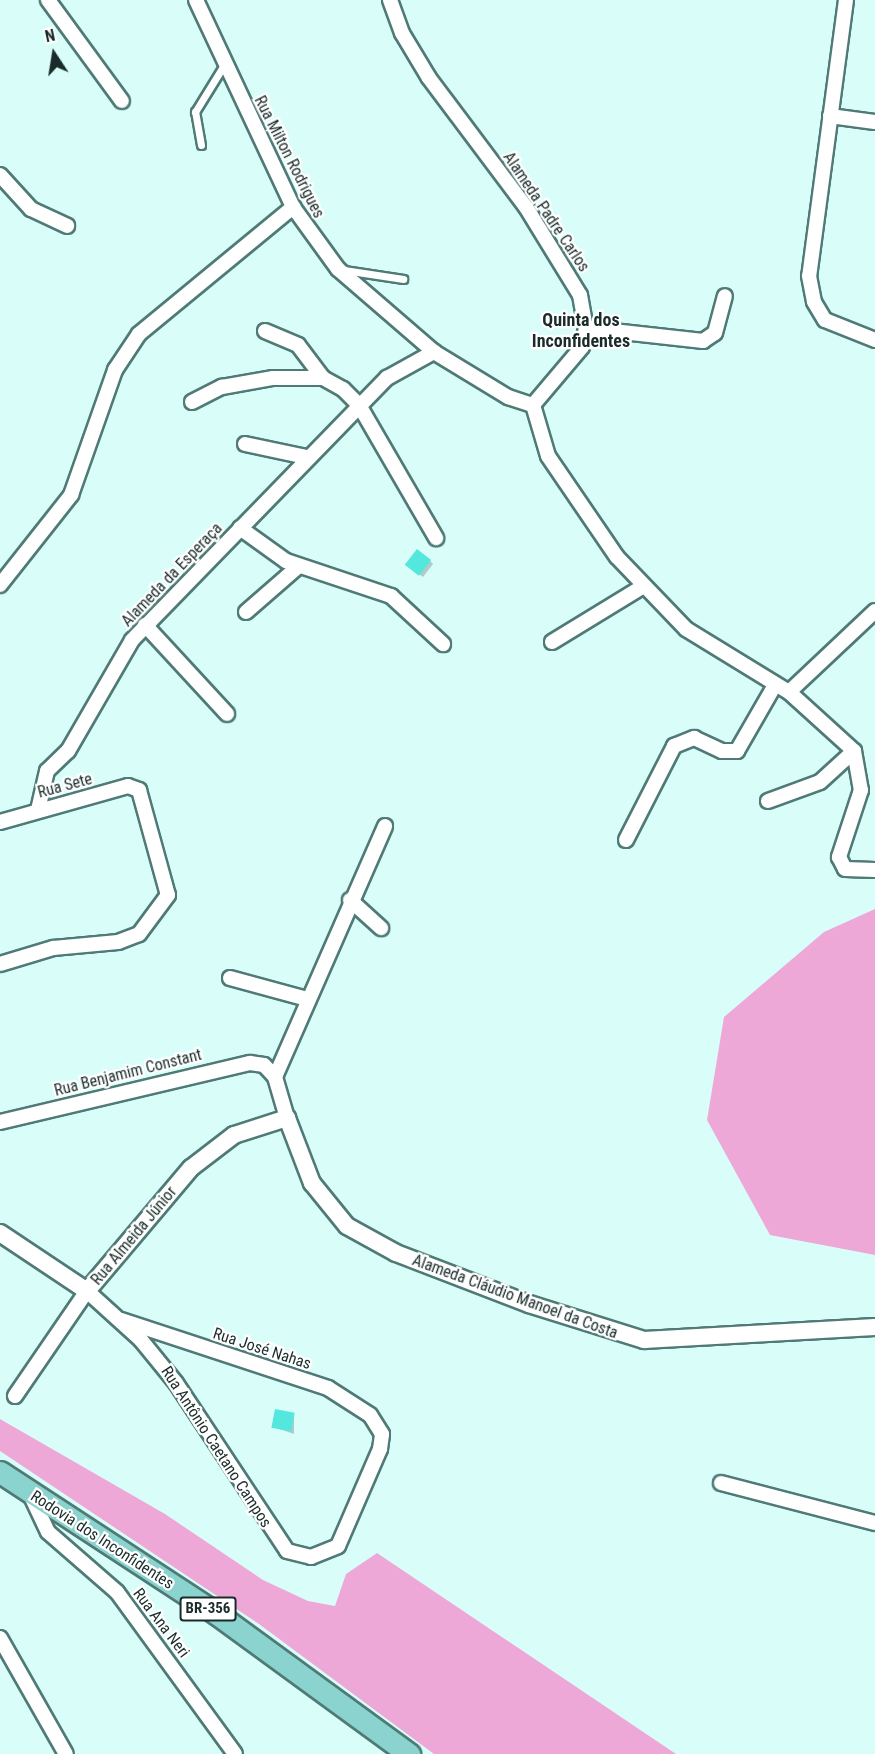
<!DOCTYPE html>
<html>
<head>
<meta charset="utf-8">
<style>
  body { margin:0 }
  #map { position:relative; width:875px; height:1754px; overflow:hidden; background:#d9fefa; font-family:"Roboto Condensed",sans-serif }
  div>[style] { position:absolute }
  .green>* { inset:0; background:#eea8d8 }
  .shadow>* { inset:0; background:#0003 }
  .building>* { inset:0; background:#53e7dd; transform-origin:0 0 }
  .roads { filter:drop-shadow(2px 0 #4f7a76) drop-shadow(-2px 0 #4f7a76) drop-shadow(0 2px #4f7a76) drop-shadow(0 -2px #4f7a76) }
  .service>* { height:7px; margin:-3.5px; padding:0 3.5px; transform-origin:3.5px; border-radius:3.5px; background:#fff }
  .minor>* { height:14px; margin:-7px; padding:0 7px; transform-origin:7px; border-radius:7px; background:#fff }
  .tertiary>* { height:16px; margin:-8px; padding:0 8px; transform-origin:8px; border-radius:8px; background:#fff }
  .primary>* { height:21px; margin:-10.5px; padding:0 10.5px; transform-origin:10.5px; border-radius:10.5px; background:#8bd3ce }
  span { translate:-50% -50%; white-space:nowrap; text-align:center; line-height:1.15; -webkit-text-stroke:4.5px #fff; paint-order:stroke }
  .shield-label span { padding:2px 4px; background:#fff; border:2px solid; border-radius:4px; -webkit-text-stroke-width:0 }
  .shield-label { font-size:15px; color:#1a2c2a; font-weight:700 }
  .street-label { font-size:16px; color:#1a2c2a }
  .neighbourhood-label { font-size:18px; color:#1a2c2a; font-weight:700 }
  .north { position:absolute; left:24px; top:24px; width:60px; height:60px; -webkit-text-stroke:4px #fff; paint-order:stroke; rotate:348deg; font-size:16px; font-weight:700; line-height:24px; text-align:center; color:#1a2c2a }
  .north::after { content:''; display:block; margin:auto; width:21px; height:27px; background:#1a2c2a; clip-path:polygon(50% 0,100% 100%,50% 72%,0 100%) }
</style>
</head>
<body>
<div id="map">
  <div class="green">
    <i style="clip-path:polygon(875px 909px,875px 1255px,770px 1235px,707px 1120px,724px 1017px,824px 932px)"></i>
    <i style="clip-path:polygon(0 1419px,165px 1514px,263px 1580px,308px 1601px,335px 1606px,346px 1574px,377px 1553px,676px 1754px,434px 1754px,259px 1624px,0 1451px)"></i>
  </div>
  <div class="shadow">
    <i style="clip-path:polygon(430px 561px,433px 564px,423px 577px,411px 568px)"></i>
    <i style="clip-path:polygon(294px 1414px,294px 1434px,274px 1427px)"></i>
  </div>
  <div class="building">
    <i style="left:417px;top:549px;width:18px;height:20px;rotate:38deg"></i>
    <i style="left:275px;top:1409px;width:20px;height:19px;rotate:11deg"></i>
  </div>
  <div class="roads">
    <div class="service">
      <i style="left:201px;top:145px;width:34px;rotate:-100deg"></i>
      <i style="left:195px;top:112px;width:55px;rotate:-58.3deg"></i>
      <i style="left:344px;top:270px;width:60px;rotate:8.7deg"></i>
    </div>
    <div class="minor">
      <i style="left:48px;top:0;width:125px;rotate:53.8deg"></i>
      <i style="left:196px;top:0;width:229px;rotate:64.9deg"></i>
      <i style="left:293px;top:207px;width:77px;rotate:54deg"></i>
      <i style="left:338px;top:269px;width:127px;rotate:40.8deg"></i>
      <i style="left:434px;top:352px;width:87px;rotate:31.3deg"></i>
      <i style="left:508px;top:397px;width:26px;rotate:18deg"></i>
      <i style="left:390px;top:0;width:35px;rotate:70deg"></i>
      <i style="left:402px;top:33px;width:52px;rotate:59deg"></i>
      <i style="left:429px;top:78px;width:161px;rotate:53.1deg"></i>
      <i style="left:526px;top:207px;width:103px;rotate:58.5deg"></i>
      <i style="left:580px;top:295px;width:34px;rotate:80deg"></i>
      <i style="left:586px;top:328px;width:19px;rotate:102deg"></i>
      <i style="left:582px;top:347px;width:76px;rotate:130.2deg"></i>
      <i style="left:533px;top:405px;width:53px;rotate:73.6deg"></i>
      <i style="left:548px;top:456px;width:122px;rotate:55.7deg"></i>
      <i style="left:617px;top:557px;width:100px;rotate:46.2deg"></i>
      <i style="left:686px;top:629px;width:121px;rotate:31.5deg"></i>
      <i style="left:789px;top:692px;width:118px;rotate:-43.3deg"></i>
      <i style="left:846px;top:0;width:278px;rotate:97.6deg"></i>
      <i style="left:809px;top:276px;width:26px;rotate:79deg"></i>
      <i style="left:814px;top:302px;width:21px;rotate:59deg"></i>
      <i style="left:825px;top:320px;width:54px;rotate:21.8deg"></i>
      <i style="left:830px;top:116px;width:45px;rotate:7.6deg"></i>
      <i style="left:0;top:175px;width:46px;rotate:47.6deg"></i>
      <i style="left:31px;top:209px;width:40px;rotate:25deg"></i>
      <i style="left:586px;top:328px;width:118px;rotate:6.3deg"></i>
      <i style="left:703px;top:341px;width:14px;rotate:-34deg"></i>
      <i style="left:715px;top:333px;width:38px;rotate:-75deg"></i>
      <i style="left:265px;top:331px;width:36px;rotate:23deg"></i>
      <i style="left:298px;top:345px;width:41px;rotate:52.9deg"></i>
      <i style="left:192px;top:402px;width:34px;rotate:-27deg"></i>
      <i style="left:222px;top:387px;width:52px;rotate:-10deg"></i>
      <i style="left:273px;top:378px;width:50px"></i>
      <i style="left:323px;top:378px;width:23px;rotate:29deg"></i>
      <i style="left:343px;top:389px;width:23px;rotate:45deg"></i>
      <i style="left:359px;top:405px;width:154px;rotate:59.9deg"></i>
      <i style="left:245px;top:444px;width:62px;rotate:12deg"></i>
      <i style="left:240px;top:528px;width:57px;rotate:35.7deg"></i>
      <i style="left:286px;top:561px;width:111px;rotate:18.4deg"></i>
      <i style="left:391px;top:596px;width:71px;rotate:42.7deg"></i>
      <i style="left:0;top:585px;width:115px;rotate:-51.7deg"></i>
      <i style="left:71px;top:495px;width:133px;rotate:-70.6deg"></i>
      <i style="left:115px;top:370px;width:43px;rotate:-56.3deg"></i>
      <i style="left:139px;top:334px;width:200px;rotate:-39.5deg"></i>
      <i style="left:246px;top:612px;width:70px;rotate:-41deg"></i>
      <i style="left:145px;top:625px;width:121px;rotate:47.3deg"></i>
      <i style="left:552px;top:642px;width:105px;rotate:-31.4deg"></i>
      <i style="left:789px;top:692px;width:88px;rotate:42.2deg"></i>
      <i style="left:854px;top:751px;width:40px;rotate:80deg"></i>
      <i style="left:861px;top:790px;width:71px;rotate:108.2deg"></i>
      <i style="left:839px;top:857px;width:13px;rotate:63deg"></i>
      <i style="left:845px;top:869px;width:30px;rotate:2deg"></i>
      <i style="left:768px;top:801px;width:55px;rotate:-20.1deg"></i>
      <i style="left:820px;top:782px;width:46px;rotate:-42.4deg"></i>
      <i style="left:38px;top:810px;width:40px;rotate:-77deg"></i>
      <i style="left:47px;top:771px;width:29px;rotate:-44deg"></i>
      <i style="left:68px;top:751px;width:128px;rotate:-60deg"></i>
      <i style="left:132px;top:640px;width:366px;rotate:-45.8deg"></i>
      <i style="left:387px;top:378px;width:54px;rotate:-29deg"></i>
      <i style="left:0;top:822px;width:133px;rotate:-15.7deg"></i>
      <i style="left:128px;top:786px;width:12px;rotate:20deg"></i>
      <i style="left:139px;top:790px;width:109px;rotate:74.6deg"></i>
      <i style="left:168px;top:895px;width:49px;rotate:126.6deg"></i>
      <i style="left:139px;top:934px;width:22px;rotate:159deg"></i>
      <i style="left:118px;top:942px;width:65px;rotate:174.7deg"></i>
      <i style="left:53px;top:948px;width:55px;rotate:163.2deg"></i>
      <i style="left:626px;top:840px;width:106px;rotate:-62.9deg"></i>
      <i style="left:674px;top:746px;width:22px;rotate:-22deg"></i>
      <i style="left:694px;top:738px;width:31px;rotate:25deg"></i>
      <i style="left:722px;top:751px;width:15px"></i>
      <i style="left:737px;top:751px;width:76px;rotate:-60.1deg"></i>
      <i style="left:350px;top:900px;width:42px;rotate:42.1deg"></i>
      <i style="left:230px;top:978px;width:80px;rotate:15.3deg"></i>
      <i style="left:275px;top:1077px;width:274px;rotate:-66.3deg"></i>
      <i style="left:0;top:1122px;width:257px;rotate:-13.3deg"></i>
      <i style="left:250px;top:1063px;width:14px;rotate:8deg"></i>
      <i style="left:264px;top:1065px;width:16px;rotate:47deg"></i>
      <i style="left:275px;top:1077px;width:43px;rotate:73.7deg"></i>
      <i style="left:15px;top:1396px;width:127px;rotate:-55.6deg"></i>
      <i style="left:87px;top:1291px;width:73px;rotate:42.2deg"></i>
      <i style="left:141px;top:1340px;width:55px;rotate:50.9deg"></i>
      <i style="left:176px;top:1383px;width:201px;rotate:56.5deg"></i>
      <i style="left:287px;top:1551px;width:25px;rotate:14deg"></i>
      <i style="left:311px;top:1557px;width:29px;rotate:-22deg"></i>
      <i style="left:338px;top:1546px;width:106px;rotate:-66.6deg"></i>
      <i style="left:380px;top:1449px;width:15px;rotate:-82deg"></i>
      <i style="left:382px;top:1434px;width:22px;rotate:-122deg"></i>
      <i style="left:370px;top:1415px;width:50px;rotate:-147.3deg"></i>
      <i style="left:328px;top:1388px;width:218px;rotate:-161.8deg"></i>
      <i style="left:721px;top:1483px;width:159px;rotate:14.6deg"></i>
      <i style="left:30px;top:1494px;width:42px;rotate:64.7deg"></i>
      <i style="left:48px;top:1532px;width:91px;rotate:41deg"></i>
      <i style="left:117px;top:1592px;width:200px;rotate:53.9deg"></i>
      <i style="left:0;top:1638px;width:133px;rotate:60.4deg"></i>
    </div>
    <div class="tertiary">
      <i style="left:0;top:1233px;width:105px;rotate:33.7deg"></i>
      <i style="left:87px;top:1291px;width:161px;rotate:-49.8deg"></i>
      <i style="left:191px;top:1168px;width:54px;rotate:-37.5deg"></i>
      <i style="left:234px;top:1135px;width:56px;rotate:-17.8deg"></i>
      <i style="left:287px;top:1118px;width:70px;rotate:69deg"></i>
      <i style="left:312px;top:1183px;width:55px;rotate:50.9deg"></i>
      <i style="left:347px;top:1226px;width:56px;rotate:28.9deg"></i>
      <i style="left:396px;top:1253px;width:142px;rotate:21deg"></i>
      <i style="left:529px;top:1304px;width:121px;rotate:17.4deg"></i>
      <i style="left:644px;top:1340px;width:231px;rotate:-3.2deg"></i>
    </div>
    <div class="primary">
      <i style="left:0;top:1472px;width:259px;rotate:33.2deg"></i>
      <i style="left:217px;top:1614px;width:238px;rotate:36.1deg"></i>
    </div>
  </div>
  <div class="shield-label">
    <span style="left:208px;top:1609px">BR-356</span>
  </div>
  <div class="street-label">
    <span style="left:289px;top:157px;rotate:63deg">Rua Milton Rodrigues</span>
    <span style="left:546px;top:212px;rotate:56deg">Alameda Padre Carlos</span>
    <span style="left:172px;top:575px;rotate:-46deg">Alameda da Esperaça</span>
    <span style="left:65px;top:786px;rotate:-15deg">Rua Sete</span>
    <span style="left:128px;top:1073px;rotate:-14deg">Rua Benjamim Constant</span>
    <span style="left:134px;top:1236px;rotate:-50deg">Rua Almeida Júnior</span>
    <span style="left:515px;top:1297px;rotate:20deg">Alameda Cláudio Manoel da Costa</span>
    <span style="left:262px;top:1349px;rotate:18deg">Rua José Nahas</span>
    <span style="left:216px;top:1447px;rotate:57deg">Rua Antônio Caetano Campos</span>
    <span style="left:102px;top:1540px;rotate:33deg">Rodovia dos Inconfidentes</span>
    <span style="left:161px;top:1623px;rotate:53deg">Rua Ana Neri</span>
  </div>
  <div class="neighbourhood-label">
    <span style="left:581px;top:331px">Quinta dos<br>Inconfidentes</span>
  </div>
  <div class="north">N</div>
</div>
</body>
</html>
